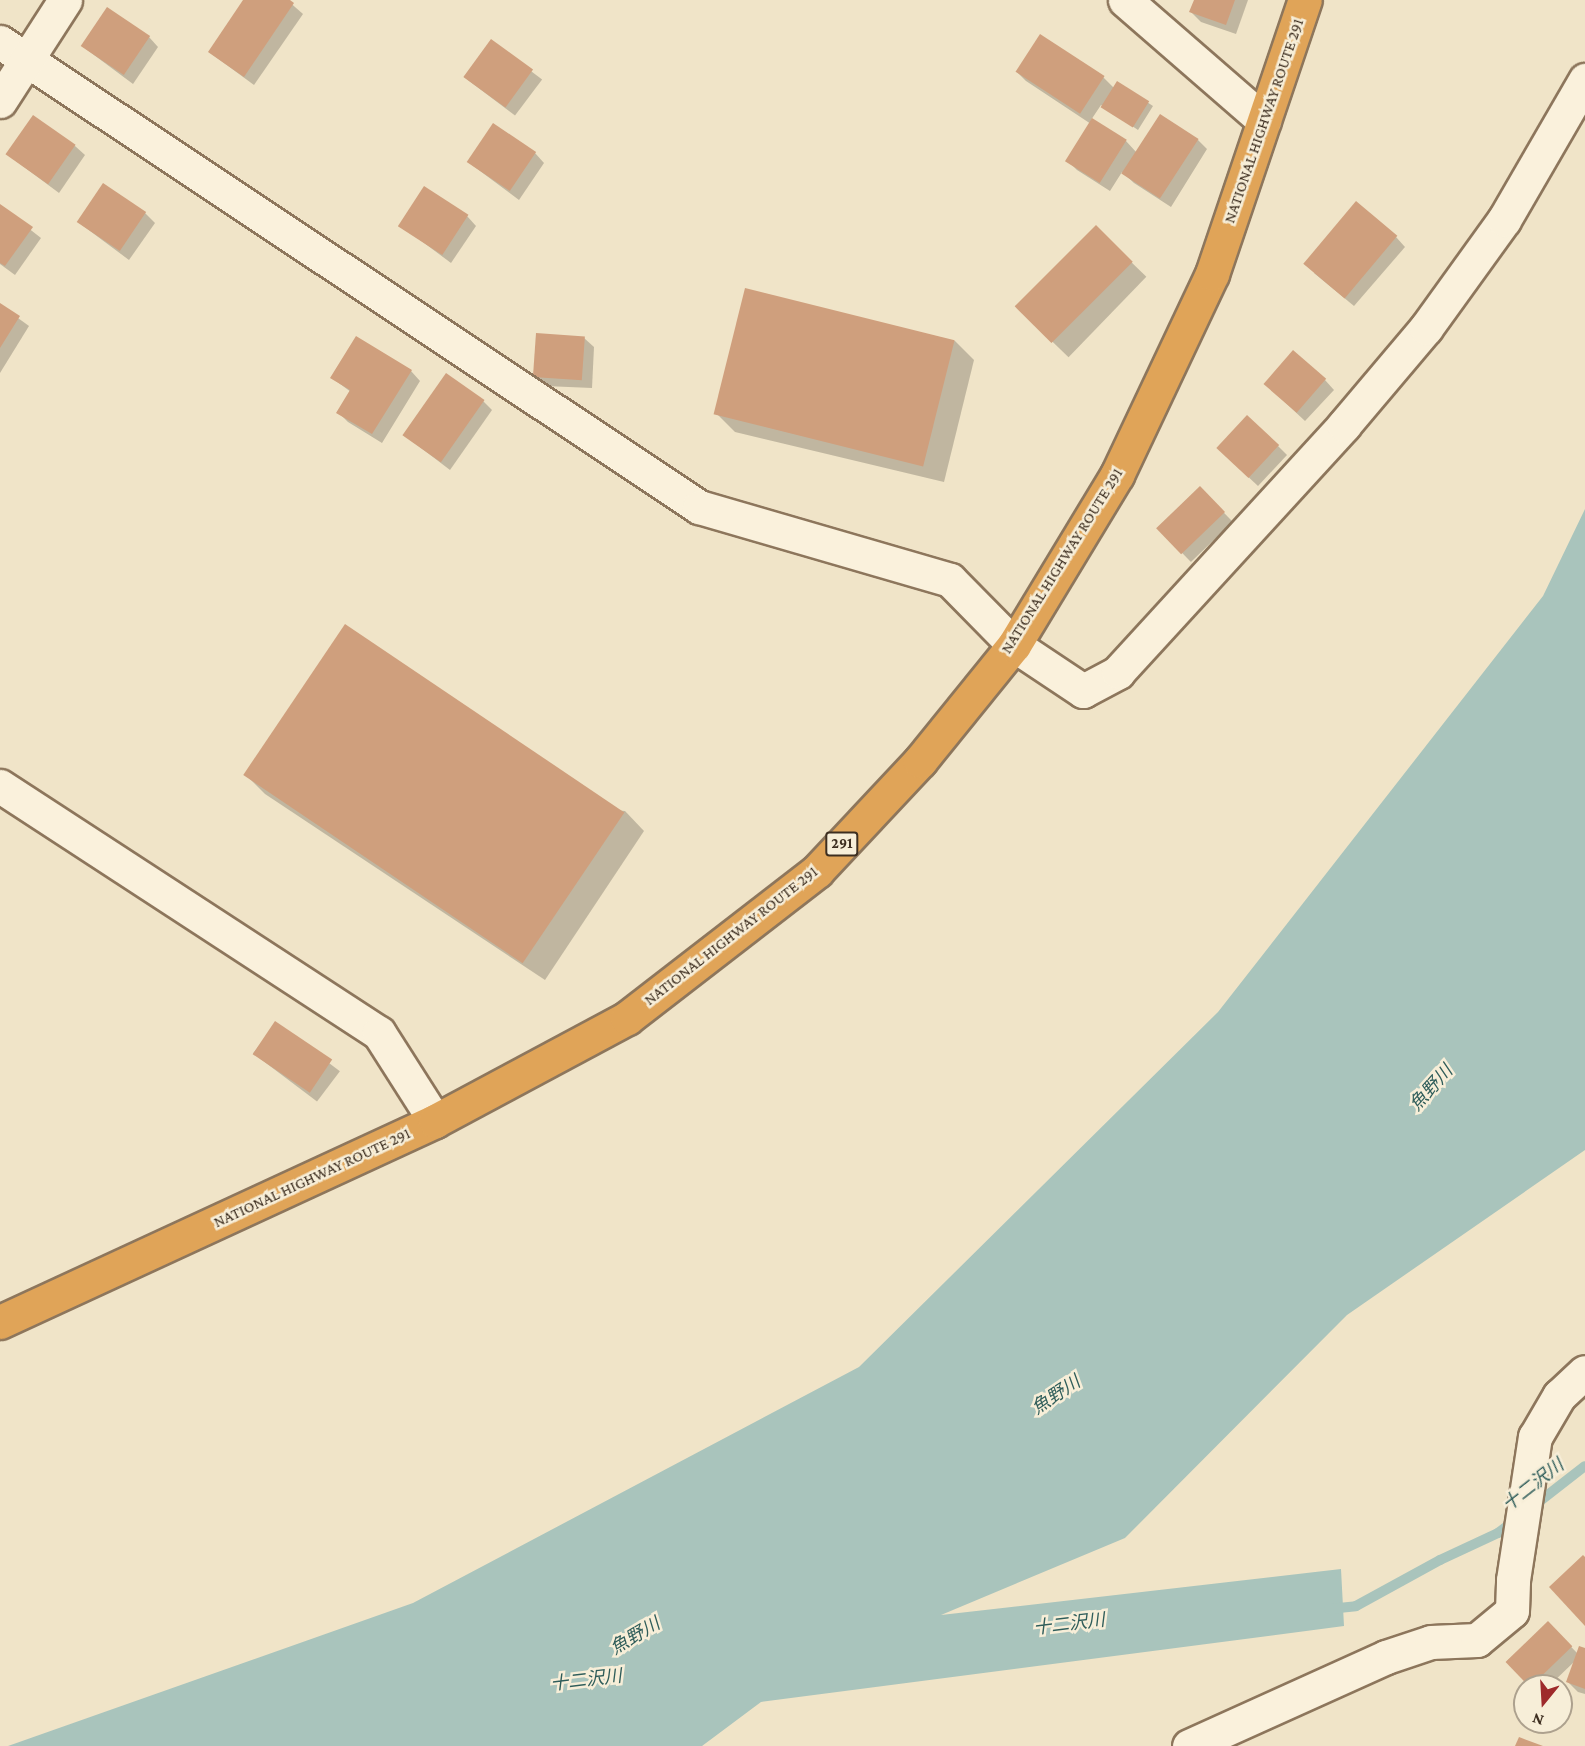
<!DOCTYPE html>
<html>
<head>
<meta charset="utf-8">
<style>
  body { margin:0 }
  #map { position:relative; width:1585px; height:1746px; overflow:hidden; background:#f0e4c8; font-family:"Crimson Pro","Noto Sans JP",serif }
  div>[style] { position:absolute }
  .water>* { inset:0; background:#a9c4bc }
  .shadow>* { inset:0; background:#0003; transform-origin:0 0 }
  .stream>* { height:10px; margin:-5px; padding:0 5px; transform-origin:5px; border-radius:5px; background:#a9c4bc }
  .building>* { inset:0; background:#cf9f7d; transform-origin:0 0 }
  .roads { filter:drop-shadow(2px 0 #8d765c) drop-shadow(-2px 0 #8d765c) drop-shadow(0 2px #8d765c) drop-shadow(0 -2px #8d765c) }
  .minor>* { height:33px; margin:-16.5px; padding:0 16.5px; transform-origin:16.5px; border-radius:16.5px; background:#faf1dc }
  .highway>* { height:33px; margin:-16.5px; padding:0 16.5px; transform-origin:16.5px; border-radius:16.5px; background:#e0a458 }
  span { translate:-50% -50%; white-space:nowrap; text-align:center; line-height:1.15; -webkit-text-stroke:5px #f7eed8; paint-order:stroke }
  .shield-label span { padding:2px 4px; background:#f7eed8; border:2px solid; border-radius:4px; -webkit-text-stroke-width:0 }
  .shield-label { font-size:15px; color:#3d2e20; font-weight:700 }
  .street-label { font-size:16px; color:#3d2e20 }
  .water-label { font-size:18px; color:#2f5d5a; font-style:italic }
  .north { position:absolute; left:1513px; top:1674px; width:60px; height:60px; box-sizing:border-box; background:#f7eed8; border:2px solid #ada18e; border-radius:50%; rotate:198deg; font-size:16px; font-weight:700; line-height:24px; text-align:center; color:#3d2e20 }
  .north::after { content:''; display:block; margin:auto; width:21px; height:27px; background:#9e2a2b; clip-path:polygon(50% 0,100% 100%,50% 72%,0 100%) }
</style>
</head>
<body>
<div id="map">
  <div class="water">
    <i style="clip-path:polygon(1585px 509px,1585px 1150px,1347px 1315px,1125px 1538px,941px 1615px,1341px 1569px,1344px 1626px,761px 1702px,702px 1746px,8px 1746px,413px 1603px,859px 1367px,1218px 1012px,1543px 596px)"></i>
  </div>
  <div class="shadow">
    <i style="clip-path:polygon(244px 0,287px 0,303px 14px,254px 85px,209px 52px)"></i>
    <i style="clip-path:polygon(1195px 0,1248px 0,1236px 34px,1201px 22px,1191px 12px)"></i>
    <i style="clip-path:polygon(1040px 36px,1103px 77px,1115px 89px,1118px 83px,1153px 106px,1138px 130px,1101px 105px,1091px 120px,1126px 141px,1137px 153px,1198px 140px,1207px 149px,1171px 207px,1134px 183px,1122px 172px,1110px 191px,1077px 170px,1067px 160px,1091px 124px,1026px 81px,1017px 72px)"></i>
    <i style="clip-path:polygon(149px 37px,158px 47px,133px 84px,82px 46px)"></i>
    <i style="left:491px;top:41px;width:64px;height:45px;rotate:37deg"></i>
    <i style="clip-path:polygon(75px 146px,85px 155px,59px 193px,8px 155px)"></i>
    <i style="clip-path:polygon(535px 153px,544px 163px,519px 200px,468px 162px)"></i>
    <i style="clip-path:polygon(0 206px,41px 238px,15px 275px,0 264px)"></i>
    <i style="clip-path:polygon(145px 213px,155px 223px,129px 260px,78px 222px)"></i>
    <i style="clip-path:polygon(467px 216px,476px 226px,451px 263px,400px 225px)"></i>
    <i style="left:1096px;top:228px;width:70px;height:112px;rotate:44deg"></i>
    <i style="clip-path:polygon(1396px 237px,1405px 247px,1354px 306px,1314px 273px)"></i>
    <i style="clip-path:polygon(746px 290px,955px 341px,974px 360px,944px 482px,735px 432px,716px 413px)"></i>
    <i style="clip-path:polygon(0 305px,29px 326px,0 373px)"></i>
    <i style="clip-path:polygon(584px 338px,594px 347px,592px 388px,545px 386px,535px 376px)"></i>
    <i style="clip-path:polygon(411px 371px,420px 381px,382px 443px,348px 422px,338px 412px,351px 392px,332px 378px)"></i>
    <i style="clip-path:polygon(1325px 380px,1334px 390px,1305px 421px,1274px 392px)"></i>
    <i style="clip-path:polygon(483px 401px,492px 410px,450px 470px,404px 435px)"></i>
    <i style="clip-path:polygon(1278px 446px,1287px 455px,1258px 486px,1228px 458px)"></i>
    <i style="left:1200px;top:488px;width:47px;height:58px;rotate:46deg"></i>
    <i style="clip-path:polygon(246px 775px,625px 811px,644px 831px,545px 980px,265px 794px)"></i>
    <i style="left:276px;top:1023px;width:80px;height:38px;rotate:37deg"></i>
    <i style="clip-path:polygon(1548px 1623px,1578px 1654px,1585px 1650px,1585px 1694px,1578px 1692px,1568px 1682px,1575px 1661px,1549px 1686px,1531px 1686px,1507px 1661px)"></i>
  </div>
  <div class="stream">
    <i style="left:1531px;top:1508px;width:68px;rotate:-37.9deg"></i>
    <i style="left:1329px;top:1609px;width:27px;rotate:-6deg"></i>
    <i style="left:1356px;top:1606px;width:96px;rotate:-28.7deg"></i>
    <i style="left:1440px;top:1560px;width:64px;rotate:-25deg"></i>
    <i style="left:1498px;top:1533px;width:20px;rotate:-37deg"></i>
  </div>
  <div class="building">
    <i style="clip-path:polygon(243px 0,290px 0,294px 3px,244px 77px,208px 52px)"></i>
    <i style="clip-path:polygon(1194px 0,1235px 0,1226px 25px,1189px 12px)"></i>
    <i style="left:107px;top:7px;width:52px;height:47px;rotate:34deg"></i>
    <i style="left:1040px;top:34px;width:77px;height:45px;rotate:33deg"></i>
    <i style="left:491px;top:39px;width:52px;height:47px;rotate:36deg"></i>
    <i style="left:1117px;top:81px;width:38px;height:31px;rotate:32deg"></i>
    <i style="left:1160px;top:114px;width:46px;height:71px;rotate:33deg"></i>
    <i style="left:33px;top:115px;width:52px;height:48px;rotate:35deg"></i>
    <i style="left:1092px;top:118px;width:41px;height:51px;rotate:32deg"></i>
    <i style="left:493px;top:123px;width:52px;height:47px;rotate:34deg"></i>
    <i style="left:103px;top:183px;width:52px;height:47px;rotate:34deg"></i>
    <i style="left:424px;top:186px;width:53px;height:48px;rotate:33deg"></i>
    <i style="left:1356px;top:201px;width:54px;height:82px;rotate:40deg"></i>
    <i style="clip-path:polygon(0 204px,33px 227px,5px 266px,0 263px)"></i>
    <i style="left:1096px;top:225px;width:52px;height:115px;rotate:45deg"></i>
    <i style="left:745px;top:288px;width:216px;height:130px;rotate:14deg"></i>
    <i style="clip-path:polygon(0 303px,20px 316px,0 348px)"></i>
    <i style="left:536px;top:333px;width:49px;height:44px;rotate:4deg"></i>
    <i style="clip-path:polygon(356px 336px,412px 370px,372px 434px,336px 413px,350px 390px,330px 378px)"></i>
    <i style="left:1293px;top:350px;width:44px;height:45px;rotate:41deg"></i>
    <i style="left:446px;top:373px;width:47px;height:76px;rotate:35deg"></i>
    <i style="left:1247px;top:415px;width:44px;height:45px;rotate:43deg"></i>
    <i style="left:1200px;top:486px;width:36px;height:61px;rotate:46deg"></i>
    <i style="left:345px;top:624px;width:337px;height:182px;rotate:34deg"></i>
    <i style="left:275px;top:1021px;width:69px;height:40px;rotate:34deg"></i>
    <i style="clip-path:polygon(1583px 1555px,1585px 1557px,1585px 1626px,1549px 1587px)"></i>
    <i style="left:1548px;top:1621px;width:35px;height:59px;rotate:46deg"></i>
    <i style="clip-path:polygon(1579px 1646px,1585px 1648px,1585px 1689px,1566px 1682px)"></i>
    <i style="clip-path:polygon(1519px 1737px,1543px 1746px,1515px 1746px)"></i>
  </div>
  <div class="roads">
    <div class="minor">
      <i style="left:1125px;top:0;width:184px;rotate:41deg"></i>
      <i style="left:0;top:42px;width:840px;rotate:33.63deg"></i>
      <i style="left:699px;top:507px;width:261px;rotate:16.2deg"></i>
      <i style="left:950px;top:580px;width:91px;rotate:45.4deg"></i>
      <i style="left:1014px;top:645px;width:83px;rotate:33.7deg"></i>
      <i style="left:1083px;top:691px;width:40px;rotate:-28deg"></i>
      <i style="left:1118px;top:672px;width:335px;rotate:-47.5deg"></i>
      <i style="left:1344px;top:425px;width:127px;rotate:-49.8deg"></i>
      <i style="left:1426px;top:328px;width:133px;rotate:-54.2deg"></i>
      <i style="left:1504px;top:220px;width:162px;rotate:-59.9deg"></i>
      <i style="left:0;top:101px;width:120px;rotate:-57.2deg"></i>
      <i style="left:0;top:786px;width:452px;rotate:33.1deg"></i>
      <i style="left:379px;top:1033px;width:104px;rotate:57.5deg"></i>
      <i style="left:1189px;top:1746px;width:216px;rotate:-24.3deg"></i>
      <i style="left:1386px;top:1657px;width:47px;rotate:-18.4deg"></i>
      <i style="left:1431px;top:1642px;width:46px;rotate:-2.5deg"></i>
      <i style="left:1477px;top:1640px;width:45px;rotate:-39.6deg"></i>
      <i style="left:1512px;top:1611px;width:31px;rotate:-88deg"></i>
      <i style="left:1513px;top:1580px;width:145px;rotate:-81.3deg"></i>
      <i style="left:1535px;top:1437px;width:48px;rotate:-59.7deg"></i>
      <i style="left:1559px;top:1396px;width:35px;rotate:-43deg"></i>
    </div>
    <div class="highway">
      <i style="left:0;top:1322px;width:479px;rotate:-24.8deg"></i>
      <i style="left:435px;top:1121px;width:218px;rotate:-28.2deg"></i>
      <i style="left:627px;top:1018px;width:240px;rotate:-37.7deg"></i>
      <i style="left:817px;top:871px;width:151px;rotate:-46.9deg"></i>
      <i style="left:920px;top:761px;width:149px;rotate:-51deg"></i>
      <i style="left:1014px;top:645px;width:199px;rotate:-58.8deg"></i>
      <i style="left:1117px;top:475px;width:222px;rotate:-64.7deg"></i>
      <i style="left:1212px;top:274px;width:289px;rotate:-71.3deg"></i>
    </div>
  </div>
  <div class="shield-label">
    <span style="left:842px;top:844px">291</span>
  </div>
  <div class="street-label">
    <span style="left:1264px;top:121px;rotate:-71deg">NATIONAL HIGHWAY ROUTE 291</span>
    <span style="left:1062px;top:561px;rotate:-58deg">NATIONAL HIGHWAY ROUTE 291</span>
    <span style="left:731px;top:936px;rotate:-38deg">NATIONAL HIGHWAY ROUTE 291</span>
    <span style="left:312px;top:1178px;rotate:-25deg">NATIONAL HIGHWAY ROUTE 291</span>
  </div>
  <div class="water-label">
    <span style="left:1431px;top:1088px;rotate:-48deg">魚野川</span>
    <span style="left:1056px;top:1395px;rotate:-34deg">魚野川</span>
    <span style="left:1533px;top:1485px;rotate:-38deg">十二沢川</span>
    <span style="left:1069px;top:1624px;rotate:-7deg">十二沢川</span>
    <span style="left:635px;top:1636px;rotate:-31deg">魚野川</span>
    <span style="left:586px;top:1680px;rotate:-7deg">十二沢川</span>
  </div>
  <div class="north">N</div>
</div>
</body>
</html>
